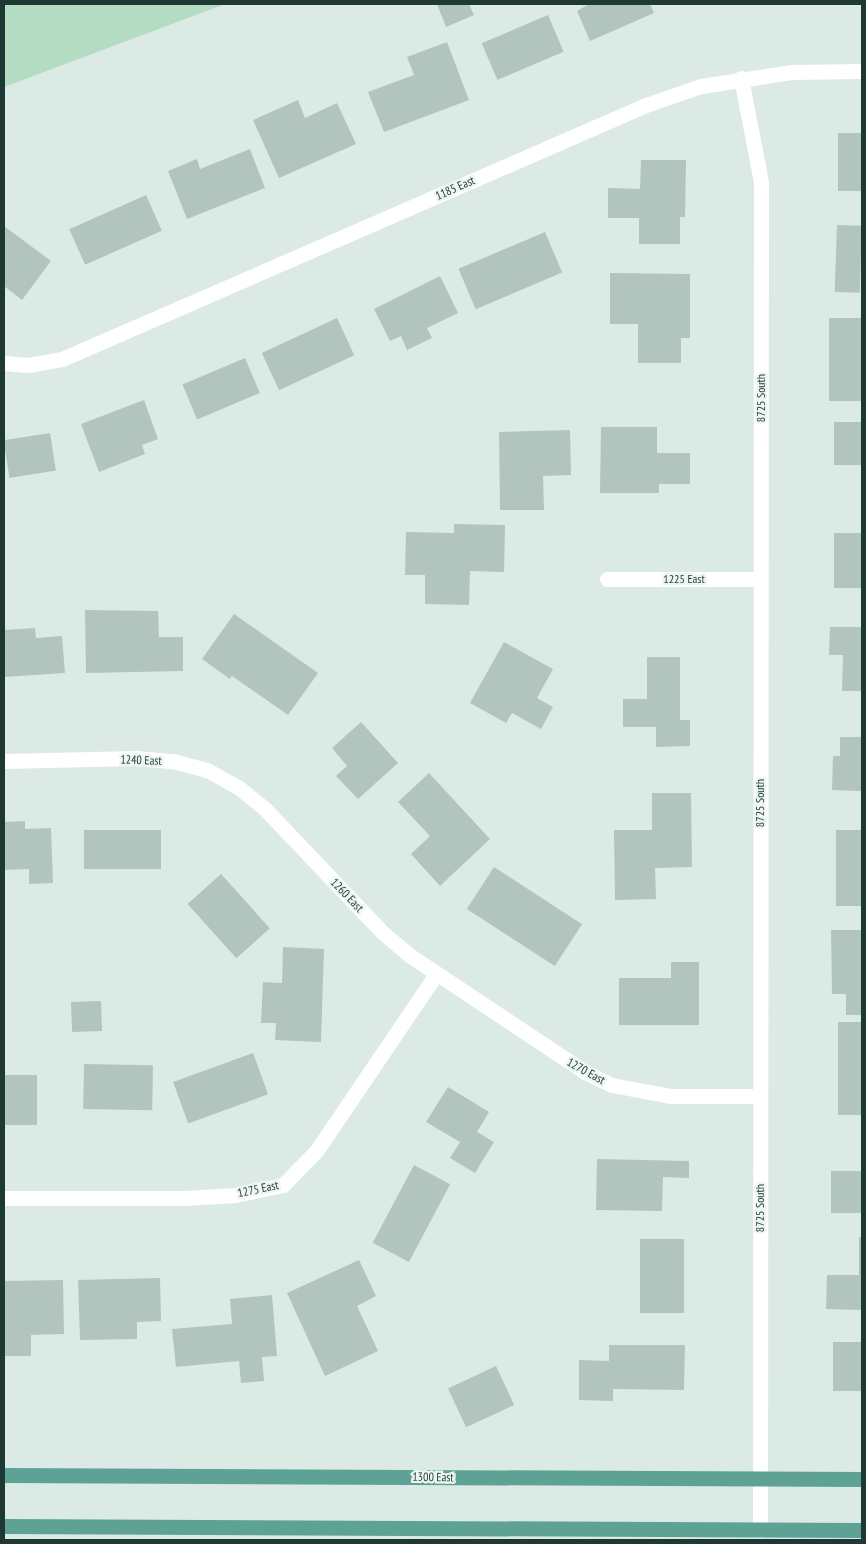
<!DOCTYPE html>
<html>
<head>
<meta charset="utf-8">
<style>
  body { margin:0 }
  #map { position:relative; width:866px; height:1544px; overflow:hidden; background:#dceae5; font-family:"PT Sans Narrow",sans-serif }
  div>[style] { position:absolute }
  .green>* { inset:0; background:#b4dcc2 }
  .building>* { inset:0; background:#b2c4be; transform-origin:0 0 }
  .minor>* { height:15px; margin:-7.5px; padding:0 7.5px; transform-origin:7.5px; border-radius:7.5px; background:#fff }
  .primary>* { height:15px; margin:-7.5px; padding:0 7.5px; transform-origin:7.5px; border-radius:7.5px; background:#5ea296 }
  span { translate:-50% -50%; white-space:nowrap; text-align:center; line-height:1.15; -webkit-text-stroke:4.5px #edf6f2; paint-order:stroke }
  .street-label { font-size:12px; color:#1e3934 }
  .frame { position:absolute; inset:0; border:5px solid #1e3934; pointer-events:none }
</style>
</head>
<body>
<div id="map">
  <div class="green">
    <i style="clip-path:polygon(4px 4px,225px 4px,4px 87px)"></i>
  </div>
  <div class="building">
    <i style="clip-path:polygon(437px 4px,469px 4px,474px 15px,446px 27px)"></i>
    <i style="clip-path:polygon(589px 4px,650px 4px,654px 13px,590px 41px,577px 11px)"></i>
    <i style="left:548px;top:15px;width:40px;height:72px;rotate:67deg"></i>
    <i style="clip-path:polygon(447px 42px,469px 100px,384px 132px,368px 92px,414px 75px,407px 57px)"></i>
    <i style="clip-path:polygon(298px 100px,305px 118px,337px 103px,356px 144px,279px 178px,253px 120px)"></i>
    <i style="left:838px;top:133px;width:24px;height:58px"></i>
    <i style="clip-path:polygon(250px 149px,265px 188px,187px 219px,168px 171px,197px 159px,200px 169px)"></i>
    <i style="clip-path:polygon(641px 160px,686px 160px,685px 217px,680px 217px,680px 244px,639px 244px,639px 218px,608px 218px,608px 188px,640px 189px)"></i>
    <i style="left:146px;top:195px;width:39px;height:84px;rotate:66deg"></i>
    <i style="left:837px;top:225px;width:25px;height:67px;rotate:2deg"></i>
    <i style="clip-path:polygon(4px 226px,51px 261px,22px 300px,4px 286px)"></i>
    <i style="left:545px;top:232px;width:44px;height:94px;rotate:67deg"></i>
    <i style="clip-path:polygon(610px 273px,690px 274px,690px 338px,681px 338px,681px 363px,638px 363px,638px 324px,610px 324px)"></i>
    <i style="clip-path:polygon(440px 276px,458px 313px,427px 328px,432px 338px,407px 350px,401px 336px,390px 341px,374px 309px)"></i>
    <i style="left:337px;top:318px;width:41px;height:83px;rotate:65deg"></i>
    <i style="left:829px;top:318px;width:33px;height:83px"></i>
    <i style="left:245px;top:358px;width:38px;height:68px;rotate:67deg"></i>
    <i style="clip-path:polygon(144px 400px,158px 439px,142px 445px,145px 454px,99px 472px,81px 424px)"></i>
    <i style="left:834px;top:422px;width:28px;height:43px"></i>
    <i style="clip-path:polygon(601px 427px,657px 427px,657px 453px,690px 453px,690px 484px,659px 484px,659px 493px,600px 493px)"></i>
    <i style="clip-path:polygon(570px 430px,571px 475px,543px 476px,544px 510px,500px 510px,499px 432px)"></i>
    <i style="left:50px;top:433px;width:38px;height:47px;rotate:81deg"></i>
    <i style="clip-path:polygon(454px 524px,505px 525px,504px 572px,470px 571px,469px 605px,425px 604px,425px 575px,405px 575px,406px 532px,454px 533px)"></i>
    <i style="left:834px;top:533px;width:28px;height:55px"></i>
    <i style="clip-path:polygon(85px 610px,158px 611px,159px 637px,183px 637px,183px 671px,86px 673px)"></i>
    <i style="clip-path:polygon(234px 614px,318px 673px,288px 715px,232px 676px,230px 679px,202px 659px)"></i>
    <i style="clip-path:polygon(830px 627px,862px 627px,862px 691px,842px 691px,843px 655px,829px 655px)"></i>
    <i style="clip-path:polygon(35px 628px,36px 638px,62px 636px,65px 673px,4px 677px,4px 630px)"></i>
    <i style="clip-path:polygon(504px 642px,553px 669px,537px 698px,553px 707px,541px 729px,512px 713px,506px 723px,470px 703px)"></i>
    <i style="clip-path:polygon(647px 657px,680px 657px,680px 720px,690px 720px,690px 746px,656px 747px,656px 727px,623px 727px,623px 699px,647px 699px)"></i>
    <i style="clip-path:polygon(361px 722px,398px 763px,358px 799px,336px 776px,347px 766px,332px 748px)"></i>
    <i style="clip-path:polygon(840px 737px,862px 737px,862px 791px,832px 790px,833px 756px,840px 756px)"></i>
    <i style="clip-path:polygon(429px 773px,490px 839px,440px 886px,411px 854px,430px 836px,398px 802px)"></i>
    <i style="clip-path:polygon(652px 793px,691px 793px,692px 867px,655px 868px,656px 899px,615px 900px,614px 830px,652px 830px)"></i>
    <i style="clip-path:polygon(25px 821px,25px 829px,51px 828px,53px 883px,29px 884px,29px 869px,4px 870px,4px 822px)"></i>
    <i style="left:161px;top:830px;width:39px;height:77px;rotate:90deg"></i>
    <i style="left:836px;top:830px;width:26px;height:76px"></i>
    <i style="left:494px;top:867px;width:105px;height:50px;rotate:33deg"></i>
    <i style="left:221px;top:874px;width:73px;height:45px;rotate:48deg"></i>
    <i style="clip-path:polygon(831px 930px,862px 930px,862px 1015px,846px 1015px,846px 994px,832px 994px)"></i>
    <i style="clip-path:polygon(283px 947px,324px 949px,321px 1042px,275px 1040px,276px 1023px,261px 1023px,263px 982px,282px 983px)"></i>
    <i style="clip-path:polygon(671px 962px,699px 962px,699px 1025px,619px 1025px,619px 978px,671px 978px)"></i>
    <i style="left:101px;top:1001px;width:30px;height:30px;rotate:88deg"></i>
    <i style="left:838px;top:1022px;width:24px;height:93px"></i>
    <i style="left:253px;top:1053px;width:44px;height:85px;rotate:70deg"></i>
    <i style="left:84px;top:1064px;width:69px;height:45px;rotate:1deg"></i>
    <i style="left:4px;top:1075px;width:33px;height:50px"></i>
    <i style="clip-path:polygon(448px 1087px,489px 1112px,477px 1132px,494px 1142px,475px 1173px,450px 1158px,460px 1142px,426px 1122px)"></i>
    <i style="clip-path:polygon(597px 1159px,689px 1161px,689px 1178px,663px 1177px,662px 1211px,596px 1210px)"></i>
    <i style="left:414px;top:1165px;width:41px;height:88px;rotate:28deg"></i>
    <i style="left:862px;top:1171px;width:42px;height:31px;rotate:90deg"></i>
    <i style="clip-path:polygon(859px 1237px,862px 1237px,862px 1310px,826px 1309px,827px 1275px,859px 1275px)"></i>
    <i style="left:640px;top:1239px;width:44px;height:74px"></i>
    <i style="clip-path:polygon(359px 1260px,376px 1296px,357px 1306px,378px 1351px,325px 1376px,287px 1293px)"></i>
    <i style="clip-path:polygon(160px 1278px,161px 1321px,137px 1322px,137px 1339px,80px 1340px,78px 1280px)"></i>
    <i style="clip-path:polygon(63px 1280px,64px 1334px,31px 1335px,31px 1356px,4px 1356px,4px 1281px)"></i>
    <i style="clip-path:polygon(272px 1295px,277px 1356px,262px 1357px,264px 1381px,241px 1383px,239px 1361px,176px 1367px,172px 1329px,232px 1324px,230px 1299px)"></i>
    <i style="left:833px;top:1342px;width:29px;height:49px"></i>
    <i style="clip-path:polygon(609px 1345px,685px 1345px,684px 1390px,613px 1389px,613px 1401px,579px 1400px,579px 1360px,609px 1361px)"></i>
    <i style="left:496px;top:1366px;width:43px;height:53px;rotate:65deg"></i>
  </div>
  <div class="minor">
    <i style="left:741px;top:78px;width:106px;rotate:79.1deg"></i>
    <i style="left:761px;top:182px;width:1348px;rotate:90.04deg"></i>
    <i style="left:4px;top:363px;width:24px;rotate:5deg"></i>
    <i style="left:28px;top:365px;width:35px;rotate:-10deg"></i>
    <i style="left:62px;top:359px;width:637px;rotate:-23.51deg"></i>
    <i style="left:646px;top:105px;width:58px;rotate:-19.1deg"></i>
    <i style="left:701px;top:86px;width:91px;rotate:-8.8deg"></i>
    <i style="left:791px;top:72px;width:71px;rotate:-0.8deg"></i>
    <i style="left:607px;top:579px;width:153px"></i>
    <i style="left:4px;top:761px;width:132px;rotate:-1.3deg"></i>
    <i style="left:136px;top:758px;width:37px;rotate:5deg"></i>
    <i style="left:173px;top:761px;width:35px;rotate:15deg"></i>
    <i style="left:207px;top:770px;width:35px;rotate:29deg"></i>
    <i style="left:238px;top:787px;width:35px;rotate:39deg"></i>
    <i style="left:265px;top:809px;width:171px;rotate:46.4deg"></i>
    <i style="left:383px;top:933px;width:34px;rotate:40deg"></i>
    <i style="left:409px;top:955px;width:211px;rotate:33.6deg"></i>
    <i style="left:585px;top:1072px;width:30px;rotate:26deg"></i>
    <i style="left:612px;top:1085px;width:59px;rotate:10.7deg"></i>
    <i style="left:670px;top:1096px;width:90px"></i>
    <i style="left:4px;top:1198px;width:182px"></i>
    <i style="left:186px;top:1198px;width:49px;rotate:-3.5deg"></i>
    <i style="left:235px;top:1195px;width:49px;rotate:-11.8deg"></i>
    <i style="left:283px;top:1185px;width:49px;rotate:-45.8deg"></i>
    <i style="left:317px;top:1150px;width:212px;rotate:-55.9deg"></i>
  </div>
  <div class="primary">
    <i style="left:4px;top:1475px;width:858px;rotate:0.27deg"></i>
    <i style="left:4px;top:1526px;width:858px;rotate:0.27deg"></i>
  </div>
  <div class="street-label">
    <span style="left:455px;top:188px;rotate:-24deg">1185 East</span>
    <span style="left:761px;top:398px;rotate:-90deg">8725 South</span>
    <span style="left:684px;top:579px">1225 East</span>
    <span style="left:141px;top:760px;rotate:2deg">1240 East</span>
    <span style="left:760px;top:803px;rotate:-90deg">8725 South</span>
    <span style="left:347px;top:895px;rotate:46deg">1260 East</span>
    <span style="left:586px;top:1071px;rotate:29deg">1270 East</span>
    <span style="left:258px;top:1189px;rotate:-12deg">1275 East</span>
    <span style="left:760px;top:1208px;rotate:-90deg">8725 South</span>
    <span style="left:433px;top:1477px;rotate:1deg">1300 East</span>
  </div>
  <div class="frame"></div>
</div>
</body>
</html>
